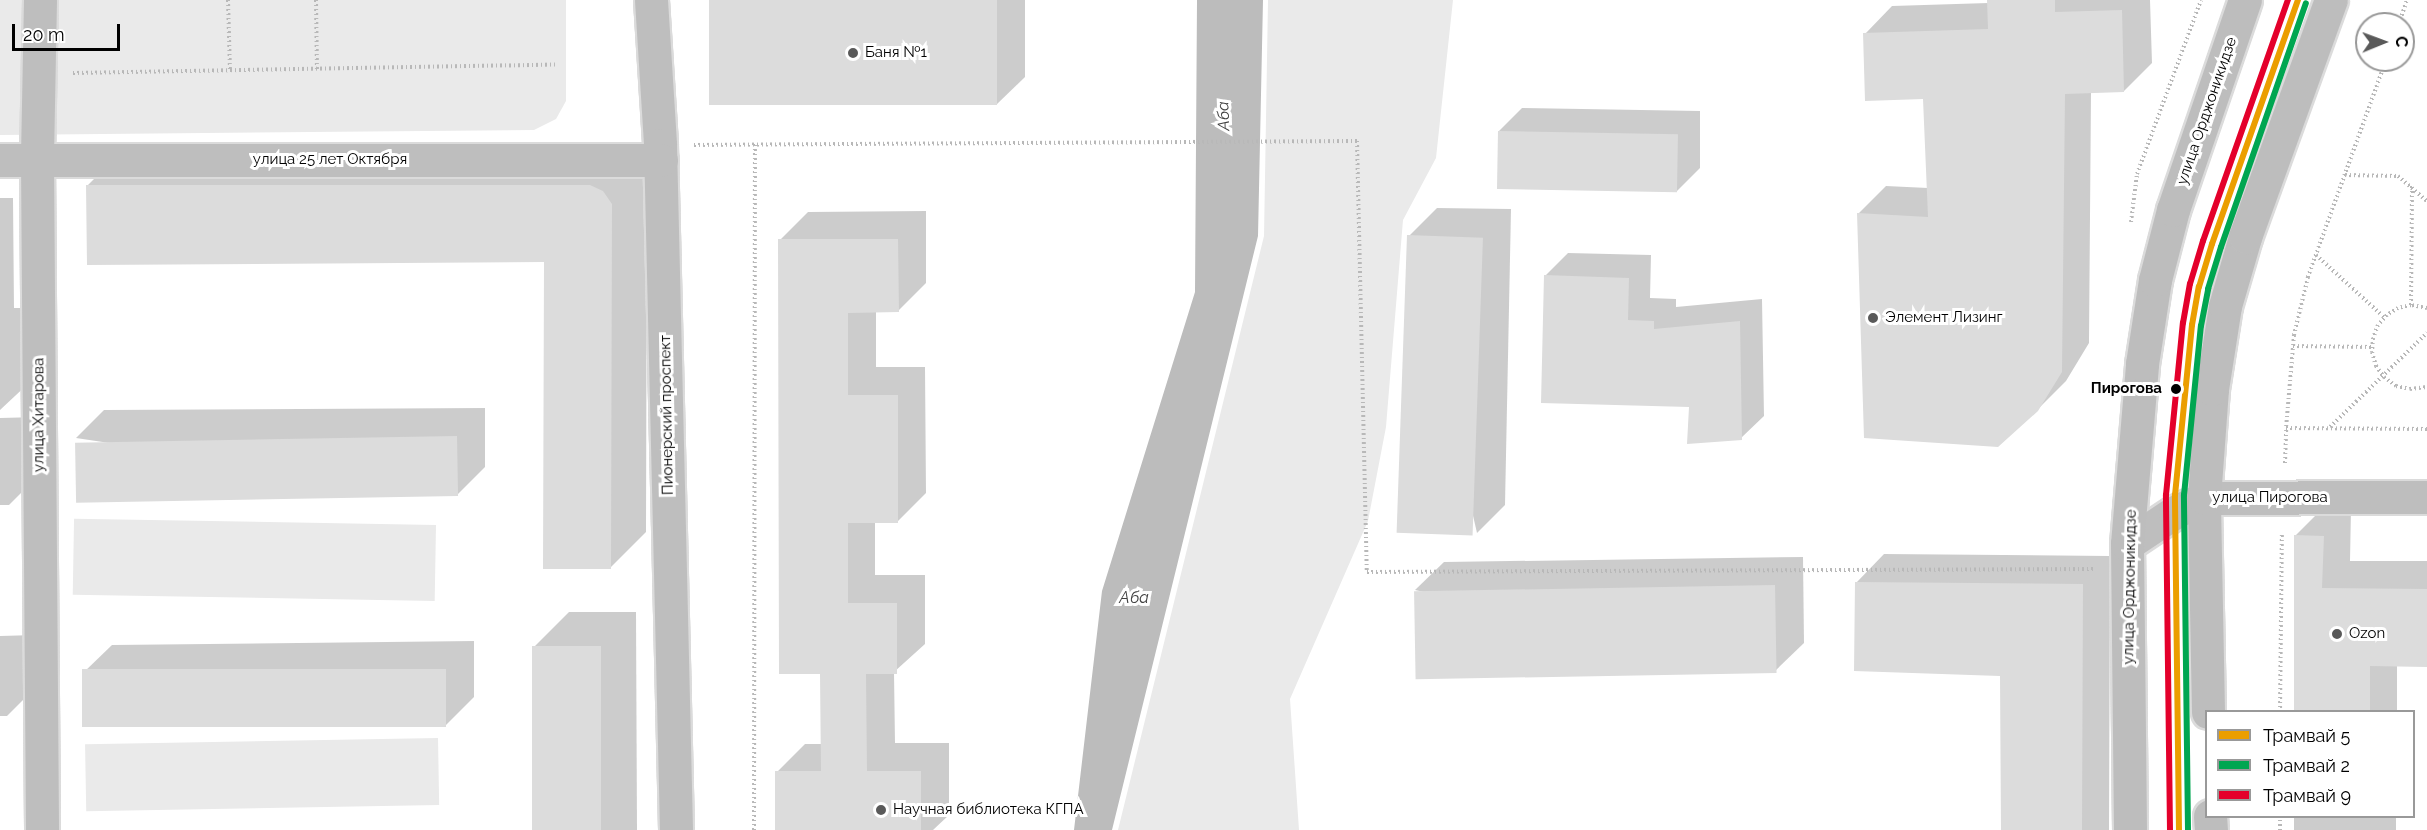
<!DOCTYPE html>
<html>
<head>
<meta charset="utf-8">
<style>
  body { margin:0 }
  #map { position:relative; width:2427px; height:830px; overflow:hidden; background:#fff; font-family:Raleway,sans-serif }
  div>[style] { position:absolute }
  .green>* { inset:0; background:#eaeaea; transform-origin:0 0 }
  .water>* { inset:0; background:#bcbcbc }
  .shadow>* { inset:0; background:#0003; transform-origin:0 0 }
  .building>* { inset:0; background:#dcdcdc; transform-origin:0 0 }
  .path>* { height:4px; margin-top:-2px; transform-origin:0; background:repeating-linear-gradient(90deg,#b8b8b8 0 1.5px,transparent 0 4.5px) }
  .roads { filter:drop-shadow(2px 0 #dbdbdb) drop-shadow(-2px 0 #dbdbdb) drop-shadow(0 2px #dbdbdb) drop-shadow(0 -2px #dbdbdb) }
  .minor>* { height:33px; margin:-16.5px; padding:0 16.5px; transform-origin:16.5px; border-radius:16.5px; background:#bebebe }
  .major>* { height:33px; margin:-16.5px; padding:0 16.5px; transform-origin:16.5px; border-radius:16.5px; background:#bdbdbd }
  .tram-1>* { height:6px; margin:-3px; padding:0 3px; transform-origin:3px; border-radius:3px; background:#eb9e00 }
  .tram-2>* { height:6px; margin:-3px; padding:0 3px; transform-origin:3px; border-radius:3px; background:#00a651 }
  .tram-3>* { height:6px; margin:-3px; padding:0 3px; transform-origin:3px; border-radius:3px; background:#e4002b }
  .dots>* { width:16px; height:16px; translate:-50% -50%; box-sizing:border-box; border:3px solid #fff; border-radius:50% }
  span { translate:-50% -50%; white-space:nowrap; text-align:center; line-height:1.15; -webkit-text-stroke:6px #fff; paint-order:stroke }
  .poi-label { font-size:15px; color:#000 }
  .left { translate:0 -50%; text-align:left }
  .street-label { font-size:15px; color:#000 }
  .stop-label { font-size:15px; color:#000; font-weight:700 }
  .right { translate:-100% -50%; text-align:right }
  .water-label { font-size:16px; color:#404040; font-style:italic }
  .legend { position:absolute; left:2205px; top:710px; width:210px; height:108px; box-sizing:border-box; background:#fff; border:2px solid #999; margin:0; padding:8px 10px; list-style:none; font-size:18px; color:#000 }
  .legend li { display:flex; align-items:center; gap:12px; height:30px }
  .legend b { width:30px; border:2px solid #999 }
  .north { position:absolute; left:2355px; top:12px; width:60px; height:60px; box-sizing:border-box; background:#fff; border:2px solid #999; border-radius:50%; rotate:89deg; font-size:16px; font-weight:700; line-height:24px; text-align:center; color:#000 }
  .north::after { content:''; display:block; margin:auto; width:21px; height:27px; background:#595959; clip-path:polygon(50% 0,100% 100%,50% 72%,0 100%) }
  .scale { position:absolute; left:12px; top:24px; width:108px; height:27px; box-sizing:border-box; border:3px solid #000; border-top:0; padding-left:8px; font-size:18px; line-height:21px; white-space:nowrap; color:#000; -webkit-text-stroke:4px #fff; paint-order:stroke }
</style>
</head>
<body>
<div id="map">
  <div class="green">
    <i style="clip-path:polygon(0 0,566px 0,566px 101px,556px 119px,534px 130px,0 135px)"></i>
    <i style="clip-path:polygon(1268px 0,1453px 0,1436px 158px,1403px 220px,1386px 427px,1368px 521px,1290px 699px,1299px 830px,1118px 830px,1264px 236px)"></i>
    <i style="left:436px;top:525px;width:76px;height:362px;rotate:91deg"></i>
    <i style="left:438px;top:738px;width:67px;height:353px;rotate:89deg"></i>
  </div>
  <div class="water">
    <i style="clip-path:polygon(1197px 0,1263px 0,1258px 236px,1112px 830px,1074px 830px,1102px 591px,1195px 292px)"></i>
  </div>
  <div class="shadow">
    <i style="clip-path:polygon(710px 0,1025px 0,1025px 77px,996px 105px)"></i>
    <i style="clip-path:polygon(1988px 0,2150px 0,2152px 63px,2124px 91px,2091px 92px,2089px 343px,2066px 381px,2037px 410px,1858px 214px,1886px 186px,1928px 188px,1924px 97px,1865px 34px,1892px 6px,1988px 3px)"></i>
    <i style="clip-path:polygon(1522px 108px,1700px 111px,1700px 168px,1677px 191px,1499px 131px)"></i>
    <i style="clip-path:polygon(123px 150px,647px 168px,646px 532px,611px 567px,545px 261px,87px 186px)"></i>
    <i style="clip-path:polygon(0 198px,13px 198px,14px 308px,46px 308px,46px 367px,0 410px)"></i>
    <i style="clip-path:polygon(1437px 208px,1511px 209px,1505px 505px,1477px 533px,1409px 236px)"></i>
    <i style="clip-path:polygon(926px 211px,926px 283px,898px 311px,876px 311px,876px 367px,925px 367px,926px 493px,897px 522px,875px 522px,875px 575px,925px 575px,925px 644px,894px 672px,895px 743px,949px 743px,949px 815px,933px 830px,777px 830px,777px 772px,805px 744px,822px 744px,822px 672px,780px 240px,808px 212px)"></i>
    <i style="clip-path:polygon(1568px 253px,1651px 255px,1650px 298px,1676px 299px,1676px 307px,1762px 299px,1764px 416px,1741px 438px,1690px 406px,1545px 276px)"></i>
    <i style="clip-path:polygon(485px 408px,485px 467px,457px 495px,76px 438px,104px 410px)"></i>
    <i style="clip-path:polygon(38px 417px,39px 475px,9px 505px,0 505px,0 418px)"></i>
    <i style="clip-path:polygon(2323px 508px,2351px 509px,2350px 561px,2427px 561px,2427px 665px,2397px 665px,2397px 712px,2295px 712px,2295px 536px)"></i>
    <i style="clip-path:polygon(1884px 554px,2110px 556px,2109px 830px,2003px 830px,2002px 675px,1856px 583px)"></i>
    <i style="clip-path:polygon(1803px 557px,1804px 643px,1775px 671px,1415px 590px,1444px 562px)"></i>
    <i style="clip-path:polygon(569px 612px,636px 612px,637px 830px,535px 830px,534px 647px)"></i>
    <i style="clip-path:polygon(35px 635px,35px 688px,7px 716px,0 716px,0 636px)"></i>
    <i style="clip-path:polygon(474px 641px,474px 697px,446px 725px,83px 673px,112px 645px)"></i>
    <i style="left:2294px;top:816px;width:102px;height:14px"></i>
  </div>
  <div class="building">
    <i style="left:709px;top:0;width:288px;height:105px"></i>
    <i style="clip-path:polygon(1987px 0,2055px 0,2055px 12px,2122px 10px,2124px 92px,2065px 94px,2062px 372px,2038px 411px,1998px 447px,1864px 438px,1857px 213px,1928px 217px,1923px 99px,1865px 101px,1863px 33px,1988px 29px)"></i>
    <i style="left:1498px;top:131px;width:180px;height:58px;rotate:1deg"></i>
    <i style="clip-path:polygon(86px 185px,590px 185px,603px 191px,612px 204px,611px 569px,543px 569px,544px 262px,87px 265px)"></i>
    <i style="left:1407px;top:235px;width:76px;height:298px;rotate:2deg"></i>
    <i style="clip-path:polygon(778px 239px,898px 239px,899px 312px,848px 313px,848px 395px,898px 395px,898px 523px,848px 523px,848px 603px,897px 603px,897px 674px,866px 674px,867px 771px,921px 771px,921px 830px,775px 830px,775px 771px,821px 771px,820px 674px,779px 674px)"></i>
    <i style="clip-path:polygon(1544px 275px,1629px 278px,1628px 320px,1654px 321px,1654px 329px,1740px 321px,1742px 440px,1687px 444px,1689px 407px,1541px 403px)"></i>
    <i style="left:457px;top:436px;width:60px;height:382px;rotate:89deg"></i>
    <i style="clip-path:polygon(2294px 535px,2324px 536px,2322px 588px,2427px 589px,2427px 667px,2370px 666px,2370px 711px,2294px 711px)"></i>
    <i style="clip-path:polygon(1855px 582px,2083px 584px,2082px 830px,2001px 830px,2000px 676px,1854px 671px)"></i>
    <i style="left:1775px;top:585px;width:88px;height:361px;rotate:89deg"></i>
    <i style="left:601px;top:646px;width:184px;height:69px;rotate:90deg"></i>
    <i style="left:446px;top:669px;width:58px;height:364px;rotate:90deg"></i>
  </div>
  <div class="path">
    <i style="left:228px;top:0;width:70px;rotate:88.4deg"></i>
    <i style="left:316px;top:0;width:69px;rotate:89.2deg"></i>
    <i style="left:2399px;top:24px;width:25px;rotate:-72deg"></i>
    <i style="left:2386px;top:60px;width:231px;rotate:109.8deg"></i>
    <i style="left:2308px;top:277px;width:60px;rotate:103.6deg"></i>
    <i style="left:2294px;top:335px;width:93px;rotate:94.9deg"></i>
    <i style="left:2286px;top:428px;width:141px;rotate:0.4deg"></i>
    <i style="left:73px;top:73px;width:482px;rotate:-1deg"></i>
    <i style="left:694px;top:145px;width:663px;rotate:-0.35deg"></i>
    <i style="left:1357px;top:141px;width:431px;rotate:88.7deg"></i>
    <i style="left:1367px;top:572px;width:726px;rotate:-0.24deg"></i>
    <i style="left:2345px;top:175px;width:53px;rotate:1.1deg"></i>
    <i style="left:2398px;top:176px;width:38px;rotate:41deg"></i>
    <i style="left:2131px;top:222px;width:48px;rotate:-82.9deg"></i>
    <i style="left:2137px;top:174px;width:185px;rotate:-69.8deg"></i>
    <i style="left:2316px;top:255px;width:93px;rotate:42.4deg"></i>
    <i style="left:2411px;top:305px;width:119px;rotate:-89.5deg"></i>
    <i style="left:2427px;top:308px;width:16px;rotate:-169deg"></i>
    <i style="left:2411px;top:305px;width:13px;rotate:167deg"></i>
    <i style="left:2398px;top:308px;width:13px;rotate:148deg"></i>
    <i style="left:2387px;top:315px;width:13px;rotate:132deg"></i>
    <i style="left:2378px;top:325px;width:14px;rotate:111deg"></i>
    <i style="left:2373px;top:338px;width:14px;rotate:94deg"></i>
    <i style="left:2372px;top:352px;width:15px;rotate:74deg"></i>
    <i style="left:2376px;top:366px;width:14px;rotate:54deg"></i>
    <i style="left:2384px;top:377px;width:15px;rotate:37deg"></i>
    <i style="left:2396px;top:386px;width:14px;rotate:12deg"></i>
    <i style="left:2410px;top:389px;width:17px;rotate:-7deg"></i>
    <i style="left:2293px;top:346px;width:79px;rotate:0.7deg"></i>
    <i style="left:2330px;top:427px;width:135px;rotate:-44.1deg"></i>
    <i style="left:2285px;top:463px;width:35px;rotate:-88deg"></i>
    <i style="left:2280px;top:712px;width:179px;rotate:-89.4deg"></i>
    <i style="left:754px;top:830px;width:686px;rotate:-89.92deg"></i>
    <i style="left:2280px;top:830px;width:14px;rotate:-90deg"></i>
  </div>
  <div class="roads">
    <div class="minor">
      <i style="left:40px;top:0;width:160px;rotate:91.1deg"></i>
      <i style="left:37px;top:160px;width:670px;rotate:89.57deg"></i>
      <i style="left:651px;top:0;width:145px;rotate:86.4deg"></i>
      <i style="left:660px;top:145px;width:685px;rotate:88.66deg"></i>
      <i style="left:0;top:160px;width:661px"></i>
      <i style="left:2127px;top:544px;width:58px;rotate:-33.7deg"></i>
      <i style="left:2175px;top:512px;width:32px;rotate:-26deg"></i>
      <i style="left:2204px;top:498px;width:223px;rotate:-0.3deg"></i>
    </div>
    <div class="major">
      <i style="left:2208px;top:712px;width:214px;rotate:-91.1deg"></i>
      <i style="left:2204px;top:498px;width:109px;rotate:-85.8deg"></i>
      <i style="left:2212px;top:389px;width:84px;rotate:-81.1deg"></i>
      <i style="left:2225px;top:306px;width:72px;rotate:-73.8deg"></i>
      <i style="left:2245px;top:237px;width:252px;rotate:-70.1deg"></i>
      <i style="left:2210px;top:816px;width:14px;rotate:86deg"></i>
      <i style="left:2130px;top:830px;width:286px;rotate:-90.6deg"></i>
      <i style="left:2127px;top:544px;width:181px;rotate:-85.2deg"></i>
      <i style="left:2142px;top:364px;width:85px;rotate:-81.2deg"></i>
      <i style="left:2155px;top:280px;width:72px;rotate:-75.6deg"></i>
      <i style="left:2173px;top:210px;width:222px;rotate:-71.1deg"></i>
    </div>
  </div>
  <div class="tram-1">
    <i style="left:2179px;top:830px;width:335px;rotate:-90.7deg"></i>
    <i style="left:2175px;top:495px;width:171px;rotate:-84.3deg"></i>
    <i style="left:2192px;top:325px;width:39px;rotate:-80deg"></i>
    <i style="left:2199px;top:287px;width:45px;rotate:-73.2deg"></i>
    <i style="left:2212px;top:244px;width:259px;rotate:-70.6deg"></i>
  </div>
  <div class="tram-2">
    <i style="left:2188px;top:830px;width:335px;rotate:-90.7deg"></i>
    <i style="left:2184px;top:495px;width:170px;rotate:-84.3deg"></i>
    <i style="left:2201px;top:326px;width:38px;rotate:-79deg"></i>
    <i style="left:2208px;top:289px;width:44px;rotate:-72.8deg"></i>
    <i style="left:2221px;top:247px;width:258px;rotate:-70.8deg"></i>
  </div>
  <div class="tram-3">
    <i style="left:2170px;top:830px;width:335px;rotate:-90.7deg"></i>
    <i style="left:2166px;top:495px;width:173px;rotate:-84.4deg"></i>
    <i style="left:2183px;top:323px;width:40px;rotate:-80deg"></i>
    <i style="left:2190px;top:284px;width:45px;rotate:-73.2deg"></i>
    <i style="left:2203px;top:241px;width:256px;rotate:-70.6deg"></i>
  </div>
  <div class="dots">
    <i style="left:853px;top:53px;background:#595959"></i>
    <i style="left:1873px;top:318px;background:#595959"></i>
    <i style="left:2176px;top:389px;background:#000"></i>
    <i style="left:2337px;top:634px;background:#595959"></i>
    <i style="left:881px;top:810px;background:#595959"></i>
  </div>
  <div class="poi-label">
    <span class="left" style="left:865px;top:53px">Баня №1</span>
    <span class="left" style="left:1885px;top:318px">Элемент Лизинг</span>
    <span class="left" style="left:2349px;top:634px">Ozon</span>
    <span class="left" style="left:893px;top:810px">Научная библиотека КГПА</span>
  </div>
  <div class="street-label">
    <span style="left:2207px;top:111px;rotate:-71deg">улица Орджоникидзе</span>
    <span style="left:330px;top:160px">улица 25 лет Октября</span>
    <span style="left:39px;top:415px;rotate:-90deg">улица Хитарова</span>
    <span style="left:667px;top:415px;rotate:-91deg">Пионерский проспект</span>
    <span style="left:2270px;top:498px">улица Пирогова</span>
    <span style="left:2130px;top:587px;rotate:-89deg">улица Орджоникидзе</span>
  </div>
  <div class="stop-label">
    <span class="right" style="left:2162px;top:389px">Пирогова</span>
  </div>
  <div class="water-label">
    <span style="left:1224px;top:116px;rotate:-92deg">Аба</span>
    <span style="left:1134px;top:598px">Аба</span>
  </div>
  <ul class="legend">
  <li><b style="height:8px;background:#eb9e00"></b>Трамвай 5</li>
  <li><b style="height:8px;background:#00a651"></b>Трамвай 2</li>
  <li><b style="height:8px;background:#e4002b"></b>Трамвай 9</li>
  </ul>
  <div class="north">С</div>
  <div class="scale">20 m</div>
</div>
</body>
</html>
